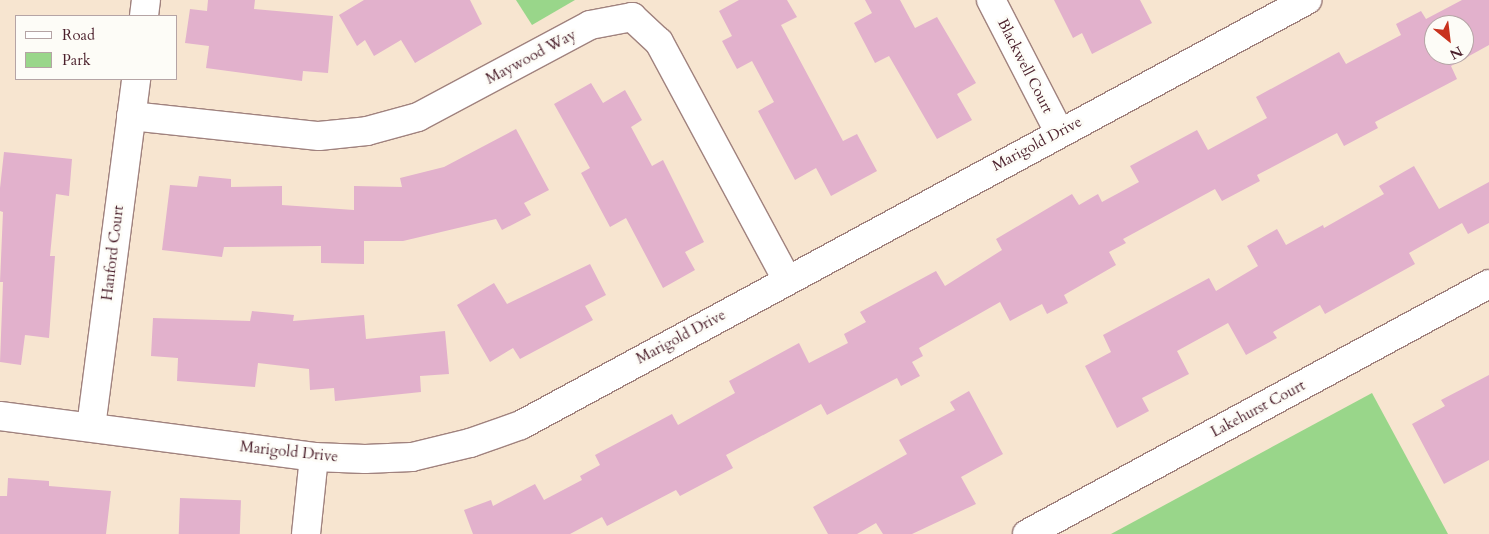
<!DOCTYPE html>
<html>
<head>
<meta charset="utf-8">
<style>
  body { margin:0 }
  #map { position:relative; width:1489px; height:534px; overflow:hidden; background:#f7e5d0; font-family:Cardo,serif }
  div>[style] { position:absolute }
  .green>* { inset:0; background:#99d68a }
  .building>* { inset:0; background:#e2b1cc; transform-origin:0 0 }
  .roads { filter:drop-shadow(1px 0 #a0827e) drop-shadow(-1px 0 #a0827e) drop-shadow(0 1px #a0827e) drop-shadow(0 -1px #a0827e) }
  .minor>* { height:28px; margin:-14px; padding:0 14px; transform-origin:14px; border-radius:14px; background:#fff }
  span { translate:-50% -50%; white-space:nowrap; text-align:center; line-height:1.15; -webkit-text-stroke:5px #fdfcf7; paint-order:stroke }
  .street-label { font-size:15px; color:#4a1f2b }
  .legend { position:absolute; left:15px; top:15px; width:162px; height:65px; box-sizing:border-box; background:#fdfcf7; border:1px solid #b5a4a5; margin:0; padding:6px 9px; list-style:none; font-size:15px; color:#4a1f2b }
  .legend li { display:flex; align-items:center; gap:10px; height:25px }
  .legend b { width:25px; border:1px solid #b5a4a5 }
  .north { position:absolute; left:1424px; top:15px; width:50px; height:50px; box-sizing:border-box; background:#fdfcf7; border:1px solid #b5a4a5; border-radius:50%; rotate:151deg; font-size:14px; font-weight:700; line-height:20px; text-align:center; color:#4a1f2b }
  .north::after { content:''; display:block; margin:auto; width:18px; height:22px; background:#c8321e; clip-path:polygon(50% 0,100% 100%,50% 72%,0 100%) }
</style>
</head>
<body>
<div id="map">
  <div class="green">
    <i style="clip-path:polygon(516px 0,575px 0,532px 25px)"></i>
    <i style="clip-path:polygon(1372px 393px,1448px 534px,1111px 534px)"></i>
  </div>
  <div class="building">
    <i style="clip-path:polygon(208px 0,255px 0,254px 9px,333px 16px,328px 73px,303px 71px,302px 81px,206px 68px,209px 46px,185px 43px,190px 9px,207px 11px)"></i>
    <i style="clip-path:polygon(364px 0,470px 0,482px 24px,415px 63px,401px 40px,374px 56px,365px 40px,357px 46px,339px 15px)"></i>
    <i style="clip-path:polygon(739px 0,787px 0,797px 17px,781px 25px,843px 141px,857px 134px,877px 171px,831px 196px,816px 168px,795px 180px,758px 111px,774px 102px,752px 61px,737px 69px,722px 41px,732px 36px,719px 11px)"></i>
    <i style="clip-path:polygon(865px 0,900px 0,915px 28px,937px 17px,976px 83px,957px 94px,972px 120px,937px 139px,889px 56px,875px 63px,854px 23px,872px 13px)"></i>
    <i style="clip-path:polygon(1054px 0,1140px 0,1152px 23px,1092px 54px,1082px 33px,1073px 38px)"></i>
    <i style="clip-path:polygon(evenodd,1462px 0,1489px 0,1489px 45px,1451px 66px,1457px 79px,1375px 122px,1378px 128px,1344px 146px,1337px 133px,1257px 175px,1260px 181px,1222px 201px,1215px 189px,1123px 239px,1126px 243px,1109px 252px,1116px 265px,1064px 295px,1068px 303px,1047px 314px,1042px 304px,1010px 321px,1000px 302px,919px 348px,923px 356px,912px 362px,920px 376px,901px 386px,897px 378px,827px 415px,821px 404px,726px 455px,733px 468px,680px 496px,676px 490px,607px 526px,602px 517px,570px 534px,473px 534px,464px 510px,491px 500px,493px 506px,535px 484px,544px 500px,582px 480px,580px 476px,600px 465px,595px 455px,672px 414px,678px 425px,735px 393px,729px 381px,775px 356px,799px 343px,809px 363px,848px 343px,844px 334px,866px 322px,860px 312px,936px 271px,945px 286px,1002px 250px,996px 239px,1072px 194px,1079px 205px,1098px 194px,1102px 202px,1139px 182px,1130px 166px,1197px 130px,1208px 150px,1267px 118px,1256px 97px,1339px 52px,1346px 64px,1401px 35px,1396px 24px,1421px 11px,1426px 19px,1462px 0,1434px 25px,1464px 25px,1464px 55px,1434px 55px,1434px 25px)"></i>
    <i style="clip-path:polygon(591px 83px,603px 103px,625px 90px,642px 120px,631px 127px,652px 166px,663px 160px,704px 242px,685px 252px,695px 270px,663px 288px,626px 218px,610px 227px,581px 173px,590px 168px,554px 104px)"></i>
    <i style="clip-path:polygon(516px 129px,549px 190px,524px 203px,531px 215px,502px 230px,496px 219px,403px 241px,364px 241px,364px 264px,321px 263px,321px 246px,224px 247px,222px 257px,162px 250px,170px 185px,197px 187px,199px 176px,231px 179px,231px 187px,282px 186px,282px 205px,354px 210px,354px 186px,402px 187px,400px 178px,444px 167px)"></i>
    <i style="clip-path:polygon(4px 152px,72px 159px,69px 196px,56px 194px,50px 256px,55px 256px,49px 338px,25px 335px,21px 365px,0 362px,3px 282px,0 282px,3px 212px,0 211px,0 188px)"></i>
    <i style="clip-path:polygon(1414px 166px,1439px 209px,1489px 182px,1489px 223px,1468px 234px,1462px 223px,1409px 253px,1415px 264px,1325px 314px,1320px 305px,1273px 332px,1277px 338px,1246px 355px,1228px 323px,1177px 351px,1189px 374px,1142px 398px,1149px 411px,1117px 428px,1085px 366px,1111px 352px,1103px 335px,1209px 278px,1216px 291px,1258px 266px,1247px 246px,1277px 229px,1286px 245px,1323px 225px,1324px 228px,1384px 194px,1379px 186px)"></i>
    <i style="clip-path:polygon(590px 264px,606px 295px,585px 306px,593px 320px,520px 359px,513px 348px,490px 362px,457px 305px,494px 283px,507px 304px)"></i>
    <i style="clip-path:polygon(252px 311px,294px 315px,293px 321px,364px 315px,366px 339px,445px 331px,449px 374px,420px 376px,421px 392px,335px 401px,334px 388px,310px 390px,309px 369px,258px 363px,255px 387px,177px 381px,178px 358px,151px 356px,153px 318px,250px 321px)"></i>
    <i style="clip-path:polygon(1489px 375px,1489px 460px,1444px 484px,1412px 424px,1445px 406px,1441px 400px)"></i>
    <i style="clip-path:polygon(969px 391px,1003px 454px,961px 477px,976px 504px,912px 534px,883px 534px,876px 523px,857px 534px,828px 534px,813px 507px,907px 454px,899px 440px,955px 410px,950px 402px)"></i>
    <i style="clip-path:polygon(8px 478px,49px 481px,49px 486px,111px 491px,106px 534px,0 534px,0 496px,7px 496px)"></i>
    <i style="left:180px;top:498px;width:61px;height:36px;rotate:2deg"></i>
  </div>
  <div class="roads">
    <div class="minor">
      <i style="left:991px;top:0;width:148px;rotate:62.7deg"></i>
      <i style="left:144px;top:16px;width:16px;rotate:-83deg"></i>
      <i style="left:131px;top:116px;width:189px;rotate:6.1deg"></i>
      <i style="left:319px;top:136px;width:48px;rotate:-5.9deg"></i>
      <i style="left:367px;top:131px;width:53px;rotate:-15.4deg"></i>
      <i style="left:418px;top:117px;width:195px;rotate:-28.1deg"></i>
      <i style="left:590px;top:25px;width:43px;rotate:-10.8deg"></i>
      <i style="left:632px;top:17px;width:37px;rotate:43deg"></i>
      <i style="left:659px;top:42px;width:270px;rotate:61.7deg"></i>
      <i style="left:0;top:416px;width:317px;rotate:7.4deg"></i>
      <i style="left:314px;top:457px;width:51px;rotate:2.2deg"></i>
      <i style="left:365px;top:459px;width:47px;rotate:-2.4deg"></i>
      <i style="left:412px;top:457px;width:60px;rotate:-13.6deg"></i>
      <i style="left:470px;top:443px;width:54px;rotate:-19.4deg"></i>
      <i style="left:521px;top:425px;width:894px;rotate:-28.4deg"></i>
      <i style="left:91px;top:427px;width:351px;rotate:-82.6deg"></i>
      <i style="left:306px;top:534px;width:77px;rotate:-84.1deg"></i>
      <i style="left:1027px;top:534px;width:525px;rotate:-28.42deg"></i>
    </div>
  </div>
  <div class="street-label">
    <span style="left:531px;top:57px;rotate:-28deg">Maywood Way</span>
    <span style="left:1025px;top:66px;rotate:63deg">Blackwell Court</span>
    <span style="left:1037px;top:144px;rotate:-28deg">Marigold Drive</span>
    <span style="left:113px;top:253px;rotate:-83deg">Hanford Court</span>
    <span style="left:681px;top:337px;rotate:-28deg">Marigold Drive</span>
    <span style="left:1258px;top:409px;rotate:-28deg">Lakehurst Court</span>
    <span style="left:289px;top:452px;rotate:6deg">Marigold Drive</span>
  </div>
  <ul class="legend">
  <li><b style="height:6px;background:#fff"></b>Road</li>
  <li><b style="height:14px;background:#99d68a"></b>Park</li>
  </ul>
  <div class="north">N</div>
</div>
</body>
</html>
